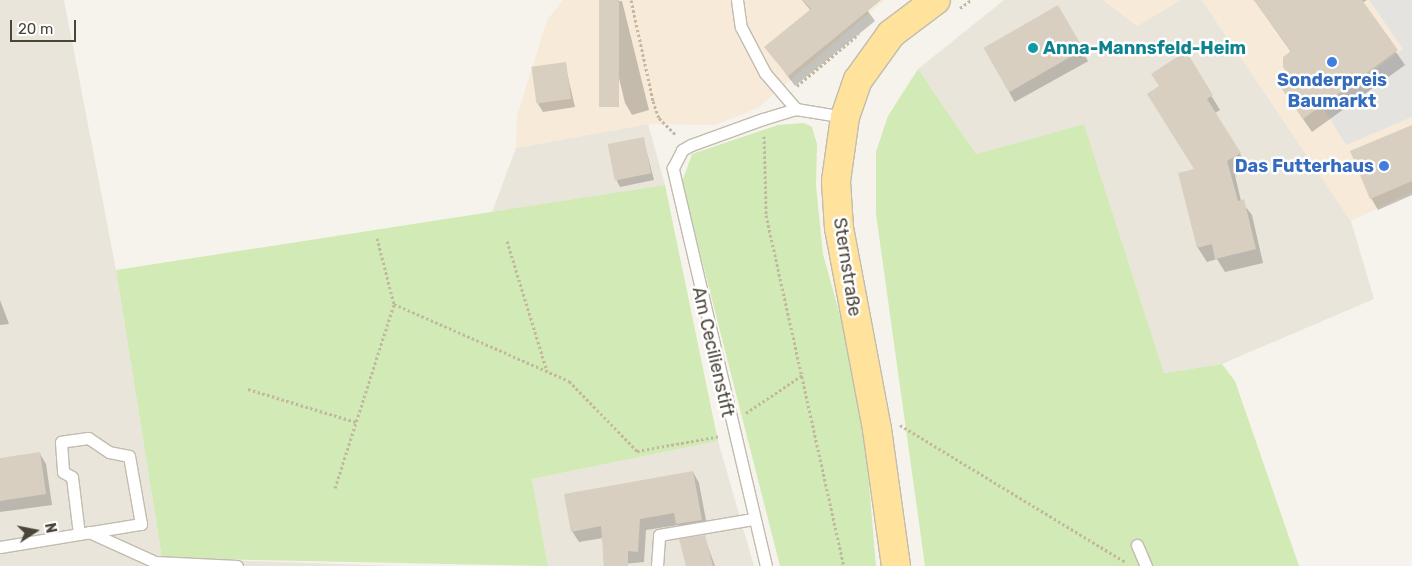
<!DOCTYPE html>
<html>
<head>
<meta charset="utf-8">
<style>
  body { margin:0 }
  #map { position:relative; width:1412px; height:566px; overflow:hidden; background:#f6f3ec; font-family:Rubik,sans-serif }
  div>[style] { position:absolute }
  .residential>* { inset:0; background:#eae5da }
  .commercial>* { inset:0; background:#f7ead8 }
  .green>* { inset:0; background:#d2eab5 }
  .parking>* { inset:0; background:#e5e3e0 }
  .shadow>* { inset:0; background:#0003; transform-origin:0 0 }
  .building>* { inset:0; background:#d8cfc1; transform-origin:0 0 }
  .path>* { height:3px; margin-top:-1.5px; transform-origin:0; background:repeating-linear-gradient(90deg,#c4b79f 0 2.5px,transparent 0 5px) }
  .roads { filter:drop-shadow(1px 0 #c2bbae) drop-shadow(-1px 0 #c2bbae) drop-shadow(0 1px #c2bbae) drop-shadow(0 -1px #c2bbae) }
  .lane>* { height:11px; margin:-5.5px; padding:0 5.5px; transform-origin:5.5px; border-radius:5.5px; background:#fff }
  .primary>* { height:28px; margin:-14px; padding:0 14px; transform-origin:14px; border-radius:14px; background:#ffe39c }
  .dots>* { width:14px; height:14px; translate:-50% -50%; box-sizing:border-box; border:2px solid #fff; border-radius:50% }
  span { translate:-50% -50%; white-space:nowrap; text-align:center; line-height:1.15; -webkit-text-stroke:5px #fff; paint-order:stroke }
  .culture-label { font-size:18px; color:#0d838f; font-weight:700 }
  .left { translate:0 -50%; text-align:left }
  .shop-label { font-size:18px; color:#366cbe; font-weight:700 }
  .right { translate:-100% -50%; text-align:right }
  .street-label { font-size:18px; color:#4b4439 }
  .north { position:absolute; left:10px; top:506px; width:50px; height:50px; -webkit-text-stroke:4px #fff; paint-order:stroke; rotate:79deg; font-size:14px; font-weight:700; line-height:20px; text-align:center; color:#4b4439 }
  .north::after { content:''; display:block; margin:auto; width:18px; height:22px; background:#4b4439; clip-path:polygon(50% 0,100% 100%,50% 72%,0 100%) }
  .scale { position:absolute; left:10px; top:20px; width:66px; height:22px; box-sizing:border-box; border:2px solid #4b4439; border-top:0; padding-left:6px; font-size:15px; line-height:18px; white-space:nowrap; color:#4b4439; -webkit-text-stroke:4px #fff; paint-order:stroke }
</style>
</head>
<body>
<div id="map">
  <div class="residential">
    <i style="clip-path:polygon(0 0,64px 0,116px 270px,162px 558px,398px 566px,0 566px)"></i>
    <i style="clip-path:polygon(1004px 0,1103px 0,1137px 26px,1180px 0,1202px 0,1351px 221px,1374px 299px,1222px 364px,1164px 373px,1084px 124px,976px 154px,918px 69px)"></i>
    <i style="clip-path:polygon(648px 124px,665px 185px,492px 212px,516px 148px)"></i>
    <i style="clip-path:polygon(718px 441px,754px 566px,548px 566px,532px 479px)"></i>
  </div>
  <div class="commercial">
    <i style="clip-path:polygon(563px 0,884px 0,758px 108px,715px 125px,648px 124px,516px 148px,517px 116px,547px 20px)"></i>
    <i style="clip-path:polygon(1103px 0,1180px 0,1137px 26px)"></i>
    <i style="clip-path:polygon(1202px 0,1412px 0,1412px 192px,1351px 221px)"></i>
  </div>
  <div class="green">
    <i style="clip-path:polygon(918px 69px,976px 154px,1084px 124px,1164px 373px,1222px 364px,1235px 381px,1299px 566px,925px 566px,876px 214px,876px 152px,888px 116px)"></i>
    <i style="clip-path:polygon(804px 123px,812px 127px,817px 144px,816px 186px,823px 254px,850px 352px,865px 437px,876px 566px,780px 566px,682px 182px,692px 154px,778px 125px)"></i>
    <i style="clip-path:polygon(665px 185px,718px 441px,532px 479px,548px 566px,162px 558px,116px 270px)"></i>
  </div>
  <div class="parking">
    <i style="clip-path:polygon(1369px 0,1412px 0,1412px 117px,1346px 145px,1323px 107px,1403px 49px)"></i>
  </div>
  <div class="shadow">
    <i style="clip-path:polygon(600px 0,622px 1px,649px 110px,632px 115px,625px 103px)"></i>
    <i style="clip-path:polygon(802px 0,860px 0,875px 21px,795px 86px,766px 47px,811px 11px)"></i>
    <i style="clip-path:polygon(1254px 0,1367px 0,1362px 3px,1405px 65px,1312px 132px,1281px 87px,1291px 79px,1284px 67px,1291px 52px)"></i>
    <i style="left:1058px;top:7px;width:62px;height:84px;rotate:61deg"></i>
    <i style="clip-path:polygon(1185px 53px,1220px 110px,1215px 113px,1248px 167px,1235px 175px,1241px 201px,1252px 215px,1263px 263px,1225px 272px,1217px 259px,1207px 262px,1198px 248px,1195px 170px,1160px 87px)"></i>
    <i style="clip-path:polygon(565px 64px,575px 107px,543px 112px,538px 104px)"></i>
    <i style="clip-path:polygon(1412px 126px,1412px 195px,1378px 210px,1371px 198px)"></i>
    <i style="clip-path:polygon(643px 138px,654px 180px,620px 187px,616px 179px)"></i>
    <i style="clip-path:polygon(0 300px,9px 324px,0 325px)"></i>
    <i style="clip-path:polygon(40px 454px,46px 464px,52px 505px,0 512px,0 459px)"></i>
    <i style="clip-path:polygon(693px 472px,699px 483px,708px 531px,684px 535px,678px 525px,646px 530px,644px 562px,604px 566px,603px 538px,579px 542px,572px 531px)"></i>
    <i style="clip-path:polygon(704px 536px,715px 566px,687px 566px)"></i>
  </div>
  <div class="building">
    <i style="left:599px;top:0;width:20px;height:107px"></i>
    <i style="clip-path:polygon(803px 0,881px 0,788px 76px,764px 47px,811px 9px)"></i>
    <i style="clip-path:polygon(1254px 0,1362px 0,1398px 50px,1303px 119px,1280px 86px,1291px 78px,1283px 67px,1283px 57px,1291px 51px)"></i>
    <i style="left:1058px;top:5px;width:51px;height:86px;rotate:60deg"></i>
    <i style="clip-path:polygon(1186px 51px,1213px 95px,1207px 99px,1241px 153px,1227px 161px,1238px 201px,1244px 199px,1256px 249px,1215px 259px,1212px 244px,1197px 248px,1178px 173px,1194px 169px,1147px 94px,1159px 86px,1151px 74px)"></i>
    <i style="left:566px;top:62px;width:37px;height:35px;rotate:82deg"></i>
    <i style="clip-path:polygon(1412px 125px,1412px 181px,1370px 199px,1350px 151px)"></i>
    <i style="left:644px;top:137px;width:37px;height:37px;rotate:79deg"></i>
    <i style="clip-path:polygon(40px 452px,46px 494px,0 501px,0 458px)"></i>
    <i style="clip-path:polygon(693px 471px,702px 520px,676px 524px,674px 513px,640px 519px,638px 552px,628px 551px,628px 566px,604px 566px,601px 526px,571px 532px,564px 494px)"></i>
    <i style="clip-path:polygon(705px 535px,713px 566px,686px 566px,679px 539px)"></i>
  </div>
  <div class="path">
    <i style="left:631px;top:0;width:103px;rotate:77.7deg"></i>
    <i style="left:653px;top:101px;width:18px;rotate:71deg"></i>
    <i style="left:659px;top:118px;width:24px;rotate:45deg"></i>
    <i style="left:960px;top:8px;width:14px;rotate:-36deg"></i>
    <i style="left:797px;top:86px;width:81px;rotate:-40deg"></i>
    <i style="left:764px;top:136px;width:79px;rotate:88.5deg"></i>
    <i style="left:766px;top:215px;width:360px;rotate:77.5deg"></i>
    <i style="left:377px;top:238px;width:68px;rotate:75.6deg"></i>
    <i style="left:394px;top:304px;width:191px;rotate:23.7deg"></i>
    <i style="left:569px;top:381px;width:98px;rotate:45.8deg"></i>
    <i style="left:637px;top:451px;width:84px;rotate:-10.2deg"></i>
    <i style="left:507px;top:241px;width:136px;rotate:72.9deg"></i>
    <i style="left:248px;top:389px;width:113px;rotate:17deg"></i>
    <i style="left:746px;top:413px;width:70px;rotate:-33.9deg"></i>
    <i style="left:900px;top:425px;width:263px;rotate:31.3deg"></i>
    <i style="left:335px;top:488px;width:193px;rotate:-72.2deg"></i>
  </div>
  <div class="roads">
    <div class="lane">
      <i style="left:737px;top:0;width:27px;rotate:82deg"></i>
      <i style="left:741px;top:27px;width:52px;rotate:62.4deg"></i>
      <i style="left:765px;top:73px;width:48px;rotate:49.3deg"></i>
      <i style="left:89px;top:532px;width:72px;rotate:24.4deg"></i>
      <i style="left:155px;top:562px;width:82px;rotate:2.8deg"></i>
      <i style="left:1137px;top:545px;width:23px;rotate:67deg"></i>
      <i style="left:0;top:547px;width:143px;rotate:-9.3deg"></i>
      <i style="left:141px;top:524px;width:69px;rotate:-100deg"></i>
      <i style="left:129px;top:456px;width:20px;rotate:-169deg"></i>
      <i style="left:109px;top:452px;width:25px;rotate:-146deg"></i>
      <i style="left:88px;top:438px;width:27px;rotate:172deg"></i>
      <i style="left:61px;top:442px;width:30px;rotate:86deg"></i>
      <i style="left:63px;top:472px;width:10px;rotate:29deg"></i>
      <i style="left:72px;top:477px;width:57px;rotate:83deg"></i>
      <i style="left:657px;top:566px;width:31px;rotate:-86deg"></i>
      <i style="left:659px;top:535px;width:95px;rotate:-9.7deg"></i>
      <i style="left:766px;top:566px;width:409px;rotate:-103.2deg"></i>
      <i style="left:673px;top:168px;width:20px;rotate:-63deg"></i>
      <i style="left:682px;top:150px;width:10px;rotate:-29deg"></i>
      <i style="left:691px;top:145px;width:77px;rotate:-19.9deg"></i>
      <i style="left:763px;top:119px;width:34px;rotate:-17deg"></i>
      <i style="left:796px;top:109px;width:50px;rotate:9.3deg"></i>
    </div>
    <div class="primary">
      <i style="left:896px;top:566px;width:138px;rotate:-97.9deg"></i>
      <i style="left:877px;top:429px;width:205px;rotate:-100.7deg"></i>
      <i style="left:839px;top:228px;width:47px;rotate:-93.7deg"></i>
      <i style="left:836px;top:181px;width:65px;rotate:-82deg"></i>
      <i style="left:845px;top:117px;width:39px;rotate:-71deg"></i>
      <i style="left:858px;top:80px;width:57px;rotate:-54.3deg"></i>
      <i style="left:891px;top:34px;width:56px;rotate:-37.1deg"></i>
    </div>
  </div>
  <div class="dots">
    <i style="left:1033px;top:48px;background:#0f9aa8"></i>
    <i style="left:1332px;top:62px;background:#3f7fe0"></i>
    <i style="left:1384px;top:166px;background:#3f7fe0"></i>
  </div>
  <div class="culture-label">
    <span class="left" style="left:1043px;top:48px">Anna-Mannsfeld-Heim</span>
  </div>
  <div class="shop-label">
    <span style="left:1332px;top:91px">Sonderpreis<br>Baumarkt</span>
    <span class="right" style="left:1374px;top:166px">Das Futterhaus</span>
  </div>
  <div class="street-label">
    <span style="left:847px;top:267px;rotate:81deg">Sternstraße</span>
    <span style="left:713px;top:352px;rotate:77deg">Am Cecilienstift</span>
  </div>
  <div class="north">N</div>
  <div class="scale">20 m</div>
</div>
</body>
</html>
